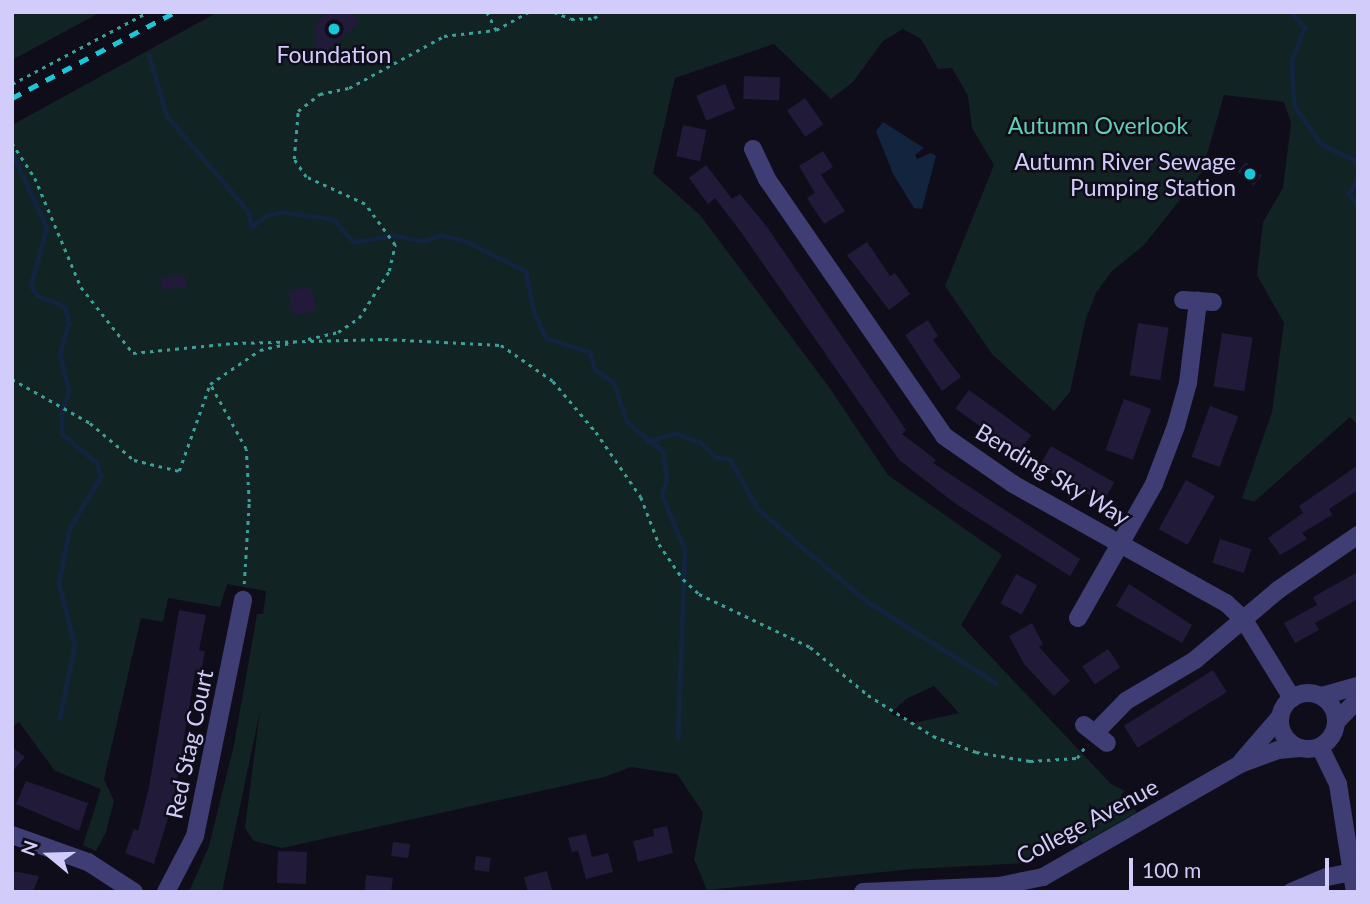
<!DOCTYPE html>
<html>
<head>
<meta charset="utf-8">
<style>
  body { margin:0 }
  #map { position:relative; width:1370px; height:904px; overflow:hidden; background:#0f0d1a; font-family:Lato,sans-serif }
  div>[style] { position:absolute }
  .green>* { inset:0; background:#112323 }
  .water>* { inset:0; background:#12243e }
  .stream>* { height:4.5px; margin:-2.25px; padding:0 2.25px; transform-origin:2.25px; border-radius:2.25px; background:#12243e }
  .building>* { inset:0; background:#211b39; transform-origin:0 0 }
  .path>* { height:2.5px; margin-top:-1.25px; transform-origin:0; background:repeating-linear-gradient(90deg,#3aa098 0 3.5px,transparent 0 8.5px) }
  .minor>* { height:18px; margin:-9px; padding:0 9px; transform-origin:9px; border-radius:9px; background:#3e3d74 }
  .minor>.ring { margin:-9px; padding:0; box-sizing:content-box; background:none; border:18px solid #3e3d74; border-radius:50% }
  .rail>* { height:4.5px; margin-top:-2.25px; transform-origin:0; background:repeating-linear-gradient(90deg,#19c7d8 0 10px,transparent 0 19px) }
  .dots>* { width:19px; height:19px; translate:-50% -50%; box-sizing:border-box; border:4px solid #0f0d1a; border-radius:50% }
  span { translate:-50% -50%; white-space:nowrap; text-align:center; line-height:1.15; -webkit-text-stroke:5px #0f0d1a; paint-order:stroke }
  .poi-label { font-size:23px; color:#d1ccf9 }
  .right { translate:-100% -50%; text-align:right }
  .park-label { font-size:23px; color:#62cfb3 }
  .street-label { font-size:23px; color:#d1ccf9 }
  .frame { position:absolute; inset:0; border:14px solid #d1ccf9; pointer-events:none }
  .north { position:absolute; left:14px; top:820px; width:70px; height:70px; -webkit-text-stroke:5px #0f0d1a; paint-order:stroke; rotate:289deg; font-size:19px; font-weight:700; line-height:28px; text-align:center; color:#d1ccf9 }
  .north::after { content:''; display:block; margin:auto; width:24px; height:32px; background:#d1ccf9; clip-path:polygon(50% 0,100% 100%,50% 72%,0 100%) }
  .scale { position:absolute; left:1129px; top:858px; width:200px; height:32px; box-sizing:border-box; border:4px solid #d1ccf9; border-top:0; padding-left:9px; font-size:21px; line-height:24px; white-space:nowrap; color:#d1ccf9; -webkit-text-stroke:5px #0f0d1a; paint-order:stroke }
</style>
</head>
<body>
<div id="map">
  <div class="green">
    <i style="clip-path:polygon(12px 12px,101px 12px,12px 60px)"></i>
    <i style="clip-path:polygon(evenodd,218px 12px,1358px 12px,1358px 425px,1350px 417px,1254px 502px,1242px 498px,1272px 412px,1284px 323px,1257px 275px,1263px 222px,1283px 188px,1291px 123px,1284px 102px,1224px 95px,1202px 172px,1144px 245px,1112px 271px,1096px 293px,1086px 318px,1070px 392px,1054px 411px,992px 354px,945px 286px,994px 165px,972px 128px,968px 96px,952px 68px,938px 69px,921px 39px,903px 29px,883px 41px,853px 82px,831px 99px,774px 44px,675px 78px,653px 173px,700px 215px,829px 387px,888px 475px,1002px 555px,961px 625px,1111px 784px,1125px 791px,1121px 795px,1137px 812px,1083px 843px,1071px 831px,1026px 863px,913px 869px,707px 890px,694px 859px,703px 813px,677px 774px,631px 767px,604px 777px,282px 848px,254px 841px,245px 828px,260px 711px,222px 892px,189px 892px,209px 846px,234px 745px,257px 614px,263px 614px,266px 591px,227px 584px,220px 607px,168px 598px,163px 622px,141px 618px,104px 779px,114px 801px,106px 832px,96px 851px,83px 845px,101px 789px,55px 771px,19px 722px,12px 727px,12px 125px,218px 12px,934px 686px,959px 713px,914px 723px,890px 714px,906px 699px,934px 686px)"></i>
  </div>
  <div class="water">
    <i style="clip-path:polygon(883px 122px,924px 148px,915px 155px,917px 159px,931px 153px,936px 156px,922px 209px,914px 208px,893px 174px,876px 131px)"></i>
  </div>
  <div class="stream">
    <i style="left:1292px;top:12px;width:21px;rotate:51deg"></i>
    <i style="left:1305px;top:28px;width:35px;rotate:112deg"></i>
    <i style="left:1292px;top:61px;width:44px;rotate:87.4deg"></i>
    <i style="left:1294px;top:105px;width:47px;rotate:55.3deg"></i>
    <i style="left:1321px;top:144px;width:41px;rotate:25.9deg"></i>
    <i style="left:149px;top:55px;width:64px;rotate:73.6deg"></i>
    <i style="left:167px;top:116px;width:125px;rotate:49.5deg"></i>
    <i style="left:248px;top:211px;width:16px;rotate:75deg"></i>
    <i style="left:252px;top:226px;width:19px;rotate:-36deg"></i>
    <i style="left:267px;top:215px;width:16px;rotate:-11deg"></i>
    <i style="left:283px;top:212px;width:50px;rotate:8deg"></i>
    <i style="left:333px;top:219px;width:31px;rotate:48deg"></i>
    <i style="left:354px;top:242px;width:41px;rotate:-9.9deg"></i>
    <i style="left:394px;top:235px;width:29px;rotate:12deg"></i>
    <i style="left:422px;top:241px;width:21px;rotate:-17deg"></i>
    <i style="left:442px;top:235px;width:25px;rotate:14deg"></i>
    <i style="left:466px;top:241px;width:67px;rotate:26.6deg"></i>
    <i style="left:526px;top:271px;width:42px;rotate:79deg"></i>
    <i style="left:534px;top:312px;width:29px;rotate:65deg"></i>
    <i style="left:546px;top:338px;width:46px;rotate:17.7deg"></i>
    <i style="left:590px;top:352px;width:18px;rotate:74deg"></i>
    <i style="left:595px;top:369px;width:24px;rotate:36deg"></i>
    <i style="left:614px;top:383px;width:41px;rotate:71.6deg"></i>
    <i style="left:627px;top:422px;width:46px;rotate:38.9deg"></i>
    <i style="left:663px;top:451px;width:29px;rotate:82deg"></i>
    <i style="left:667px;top:480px;width:16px;rotate:108deg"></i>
    <i style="left:662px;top:495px;width:60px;rotate:67.3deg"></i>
    <i style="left:685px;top:550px;width:188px;rotate:92.1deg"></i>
    <i style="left:12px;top:152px;width:84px;rotate:65.3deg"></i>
    <i style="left:47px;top:228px;width:60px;rotate:105.4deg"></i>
    <i style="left:31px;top:286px;width:11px;rotate:56deg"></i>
    <i style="left:37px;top:295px;width:30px;rotate:23deg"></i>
    <i style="left:65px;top:307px;width:16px;rotate:76deg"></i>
    <i style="left:69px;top:323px;width:32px;rotate:106deg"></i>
    <i style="left:60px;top:354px;width:38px;rotate:76deg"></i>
    <i style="left:69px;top:391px;width:24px;rotate:107deg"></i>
    <i style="left:62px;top:414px;width:20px;rotate:90deg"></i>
    <i style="left:62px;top:434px;width:45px;rotate:39.6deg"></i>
    <i style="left:97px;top:463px;width:15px;rotate:74deg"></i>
    <i style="left:101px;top:477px;width:60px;rotate:121.3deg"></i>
    <i style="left:70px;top:528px;width:56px;rotate:101.3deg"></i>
    <i style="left:59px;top:583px;width:65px;rotate:75.7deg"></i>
    <i style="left:75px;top:646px;width:74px;rotate:101.8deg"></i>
    <i style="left:1358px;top:181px;width:15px;rotate:127deg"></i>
    <i style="left:1349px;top:193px;width:15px;rotate:53deg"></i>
    <i style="left:647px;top:442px;width:29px;rotate:-18deg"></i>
    <i style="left:675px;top:433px;width:27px;rotate:20deg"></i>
    <i style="left:700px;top:442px;width:22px;rotate:43deg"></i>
    <i style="left:716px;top:457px;width:14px;rotate:8deg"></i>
    <i style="left:730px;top:459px;width:57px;rotate:60.8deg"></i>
    <i style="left:758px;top:509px;width:66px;rotate:40.7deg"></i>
    <i style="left:808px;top:552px;width:78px;rotate:39.8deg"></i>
    <i style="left:868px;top:602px;width:151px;rotate:32.3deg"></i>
  </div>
  <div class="building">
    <i style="clip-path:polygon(327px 12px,354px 12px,358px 24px,329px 49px,317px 50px,314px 26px)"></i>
    <i style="left:744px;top:76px;width:36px;height:23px;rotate:2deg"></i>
    <i style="left:725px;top:84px;width:27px;height:31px;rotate:68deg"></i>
    <i style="left:805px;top:98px;width:32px;height:22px;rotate:55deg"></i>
    <i style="left:683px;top:125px;width:24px;height:32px;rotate:12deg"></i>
    <i style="clip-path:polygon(823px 151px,833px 167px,821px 175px,845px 211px,824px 224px,807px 198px,815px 193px,799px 166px)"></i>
    <i style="left:1246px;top:162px;width:21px;height:13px;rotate:41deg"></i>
    <i style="clip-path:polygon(706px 165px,732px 199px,740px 194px,767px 227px,906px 430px,902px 434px,936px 460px,933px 463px,1080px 559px,1070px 576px,956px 504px,899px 460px,741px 232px,715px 198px,708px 204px,689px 178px)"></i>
    <i style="clip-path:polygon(867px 242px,890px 276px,895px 273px,910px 294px,889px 310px,847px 255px)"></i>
    <i style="left:186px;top:275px;width:12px;height:25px;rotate:85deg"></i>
    <i style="left:311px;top:286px;width:25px;height:24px;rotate:76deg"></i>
    <i style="clip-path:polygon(928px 320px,938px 336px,933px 340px,961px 377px,942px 391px,905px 335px)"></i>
    <i style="left:1138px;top:323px;width:31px;height:53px;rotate:9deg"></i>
    <i style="left:1222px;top:333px;width:31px;height:54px;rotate:9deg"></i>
    <i style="left:969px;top:390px;width:77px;height:23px;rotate:36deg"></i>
    <i style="left:1124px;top:399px;width:29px;height:54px;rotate:20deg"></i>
    <i style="left:1210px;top:406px;width:30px;height:54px;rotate:20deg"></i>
    <i style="left:1051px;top:446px;width:73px;height:23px;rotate:30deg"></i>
    <i style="clip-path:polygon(1358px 465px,1358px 490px,1329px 509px,1332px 515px,1302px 533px,1307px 539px,1280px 555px,1268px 538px,1303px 513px,1299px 506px)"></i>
    <i style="left:1186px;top:480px;width:33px;height:56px;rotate:29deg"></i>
    <i style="left:1220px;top:539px;width:33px;height:25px;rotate:18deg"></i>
    <i style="clip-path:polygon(1358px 572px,1358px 599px,1315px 623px,1319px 630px,1295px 643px,1284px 623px,1317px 605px,1313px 597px)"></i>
    <i style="left:1016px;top:574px;width:24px;height:33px;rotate:28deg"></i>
    <i style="clip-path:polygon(1129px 584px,1192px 625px,1182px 643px,1116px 606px)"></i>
    <i style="clip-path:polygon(179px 610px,206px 615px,199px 650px,205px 651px,201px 673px,195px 672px,174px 798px,154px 864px,125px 853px,134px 829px,138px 831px,149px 787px)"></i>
    <i style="clip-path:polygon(1032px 623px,1043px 644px,1039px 647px,1070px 681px,1054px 696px,1024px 664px,1009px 636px)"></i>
    <i style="left:1108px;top:649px;width:22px;height:31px;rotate:56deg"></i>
    <i style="left:1213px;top:670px;width:26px;height:105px;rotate:58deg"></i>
    <i style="clip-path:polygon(12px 747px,25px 757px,12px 772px)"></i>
    <i style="clip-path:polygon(26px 781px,88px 803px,79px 831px,16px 804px)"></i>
    <i style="clip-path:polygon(667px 826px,673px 853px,638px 862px,633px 841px,654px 836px,653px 829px)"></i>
    <i style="clip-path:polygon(586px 834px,592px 857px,608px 853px,613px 872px,586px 879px,578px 851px,572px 852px,568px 838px)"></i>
    <i style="left:393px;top:842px;width:17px;height:14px;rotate:7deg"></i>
    <i style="left:278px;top:851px;width:29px;height:32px;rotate:2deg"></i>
    <i style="left:476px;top:856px;width:15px;height:14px;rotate:8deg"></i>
    <i style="clip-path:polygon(12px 871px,39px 876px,33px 892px,12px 892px)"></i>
    <i style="clip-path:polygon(547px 871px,552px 890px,528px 892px,524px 877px)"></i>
    <i style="clip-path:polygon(366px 875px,393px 878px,391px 892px,365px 892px)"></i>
  </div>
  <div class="path">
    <i style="left:487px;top:12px;width:20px;rotate:63deg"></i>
    <i style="left:554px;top:12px;width:18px;rotate:22deg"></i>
    <i style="left:571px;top:19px;width:23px;rotate:-2deg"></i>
    <i style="left:594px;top:18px;width:10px;rotate:-37deg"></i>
    <i style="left:12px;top:84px;width:154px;rotate:-27.9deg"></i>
    <i style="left:12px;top:143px;width:42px;rotate:56.7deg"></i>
    <i style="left:35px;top:178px;width:118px;rotate:67.1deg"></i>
    <i style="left:81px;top:287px;width:84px;rotate:51.8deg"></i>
    <i style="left:133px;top:353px;width:101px;rotate:-5.7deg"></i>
    <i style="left:234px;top:343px;width:151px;rotate:-1.5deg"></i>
    <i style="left:385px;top:339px;width:116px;rotate:3deg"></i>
    <i style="left:501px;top:345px;width:63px;rotate:34.7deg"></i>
    <i style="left:553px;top:381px;width:67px;rotate:49.9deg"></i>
    <i style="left:596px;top:432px;width:79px;rotate:55.3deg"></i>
    <i style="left:641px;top:497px;width:50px;rotate:69deg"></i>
    <i style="left:659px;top:544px;width:42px;rotate:55.6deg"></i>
    <i style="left:683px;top:579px;width:22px;rotate:43deg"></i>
    <i style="left:699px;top:594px;width:123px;rotate:25.5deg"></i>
    <i style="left:810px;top:647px;width:75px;rotate:39.6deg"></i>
    <i style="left:868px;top:695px;width:77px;rotate:32.2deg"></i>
    <i style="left:933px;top:736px;width:46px;rotate:20.4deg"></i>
    <i style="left:976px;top:752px;width:55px;rotate:9.5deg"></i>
    <i style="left:1030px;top:761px;width:47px;rotate:-3.7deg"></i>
    <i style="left:1077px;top:758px;width:17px;rotate:-54deg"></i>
    <i style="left:308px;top:339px;width:31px;rotate:-13deg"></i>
    <i style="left:338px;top:332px;width:25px;rotate:-34deg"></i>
    <i style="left:359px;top:318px;width:56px;rotate:-57.4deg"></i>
    <i style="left:389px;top:271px;width:27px;rotate:-77deg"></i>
    <i style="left:395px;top:245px;width:51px;rotate:-126.2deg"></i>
    <i style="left:365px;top:204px;width:65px;rotate:-155.4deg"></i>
    <i style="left:306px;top:177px;width:22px;rotate:-124deg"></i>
    <i style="left:294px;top:159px;width:48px;rotate:-85.2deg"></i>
    <i style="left:298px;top:111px;width:28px;rotate:-38deg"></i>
    <i style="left:320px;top:94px;width:30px;rotate:-12deg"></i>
    <i style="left:349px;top:88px;width:108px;rotate:-28.7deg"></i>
    <i style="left:444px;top:36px;width:52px;rotate:-6.6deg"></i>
    <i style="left:496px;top:30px;width:38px;rotate:-29deg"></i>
    <i style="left:12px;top:379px;width:90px;rotate:29.4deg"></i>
    <i style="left:90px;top:423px;width:57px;rotate:40.1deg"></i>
    <i style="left:134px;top:460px;width:46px;rotate:13.7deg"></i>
    <i style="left:179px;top:471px;width:92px;rotate:-70.4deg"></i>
    <i style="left:244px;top:584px;width:82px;rotate:-86.5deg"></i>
    <i style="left:249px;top:502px;width:53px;rotate:-93.2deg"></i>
    <i style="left:246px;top:449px;width:74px;rotate:-119deg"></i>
    <i style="left:210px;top:384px;width:60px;rotate:-34.2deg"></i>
    <i style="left:260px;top:350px;width:35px;rotate:-13deg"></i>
  </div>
  <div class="minor">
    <i style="left:753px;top:149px;width:33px;rotate:65deg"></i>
    <i style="left:767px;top:179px;width:312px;rotate:55.4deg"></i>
    <i style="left:944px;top:436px;width:84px;rotate:34.8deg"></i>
    <i style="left:1013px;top:484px;width:244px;rotate:29.2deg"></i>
    <i style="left:1226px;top:603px;width:25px;rotate:43deg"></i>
    <i style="left:1244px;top:620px;width:92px;rotate:58.4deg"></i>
    <i style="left:1183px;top:300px;width:30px;rotate:4deg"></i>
    <i style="left:1078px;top:618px;width:154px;rotate:-60.4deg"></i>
    <i style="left:1154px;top:484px;width:62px;rotate:-69.2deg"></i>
    <i style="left:1176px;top:426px;width:45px;rotate:-74.4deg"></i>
    <i style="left:1188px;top:383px;width:83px;rotate:-83deg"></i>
    <i class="ring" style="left:1280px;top:693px;width:38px;height:38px"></i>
    <i style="left:1322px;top:696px;width:37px;rotate:-16deg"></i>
    <i style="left:1337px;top:721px;width:30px;rotate:-46deg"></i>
    <i style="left:1084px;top:725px;width:29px;rotate:38deg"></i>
    <i style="left:1095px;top:733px;width:45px;rotate:-45.9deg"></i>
    <i style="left:1126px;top:701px;width:80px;rotate:-30.7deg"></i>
    <i style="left:1195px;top:660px;width:109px;rotate:-40.1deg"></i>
    <i style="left:1278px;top:590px;width:97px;rotate:-34.5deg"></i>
    <i style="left:1320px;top:747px;width:41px;rotate:64.1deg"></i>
    <i style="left:1338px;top:784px;width:109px;rotate:81.1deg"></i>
    <i style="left:1242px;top:761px;width:58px;rotate:-49.2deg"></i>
    <i style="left:12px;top:835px;width:81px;rotate:19.6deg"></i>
    <i style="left:88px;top:862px;width:55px;rotate:33.1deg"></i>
    <i style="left:166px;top:892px;width:63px;rotate:-62.6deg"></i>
    <i style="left:195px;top:836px;width:241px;rotate:-78.5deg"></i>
    <i style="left:863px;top:892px;width:136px;rotate:-2.5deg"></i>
    <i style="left:999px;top:886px;width:45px;rotate:-11.6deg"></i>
    <i style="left:1043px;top:877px;width:227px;rotate:-29.8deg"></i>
    <i style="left:1240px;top:764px;width:40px;rotate:-20.2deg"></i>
    <i style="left:1278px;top:750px;width:22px;rotate:-5deg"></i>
    <i style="left:1291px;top:892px;width:39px;rotate:-23deg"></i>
    <i style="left:1327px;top:877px;width:26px;rotate:-11deg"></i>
  </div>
  <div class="rail">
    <i style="left:12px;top:98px;width:184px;rotate:-27.8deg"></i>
  </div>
  <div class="dots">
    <i style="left:334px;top:29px;background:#19c7d8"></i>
    <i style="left:1250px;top:174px;background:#19c7d8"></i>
  </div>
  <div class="poi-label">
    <span style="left:334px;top:54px">Foundation</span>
    <span class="right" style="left:1236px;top:174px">Autumn River Sewage<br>Pumping Station</span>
  </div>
  <div class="park-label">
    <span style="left:1098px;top:125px">Autumn Overlook</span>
  </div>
  <div class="street-label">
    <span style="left:1053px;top:474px;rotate:31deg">Bending Sky Way</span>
    <span style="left:189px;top:744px;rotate:-78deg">Red Stag Court</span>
    <span style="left:1087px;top:821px;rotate:-28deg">College Avenue</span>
  </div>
  <div class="frame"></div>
  <div class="north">N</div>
  <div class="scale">100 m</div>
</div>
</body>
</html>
